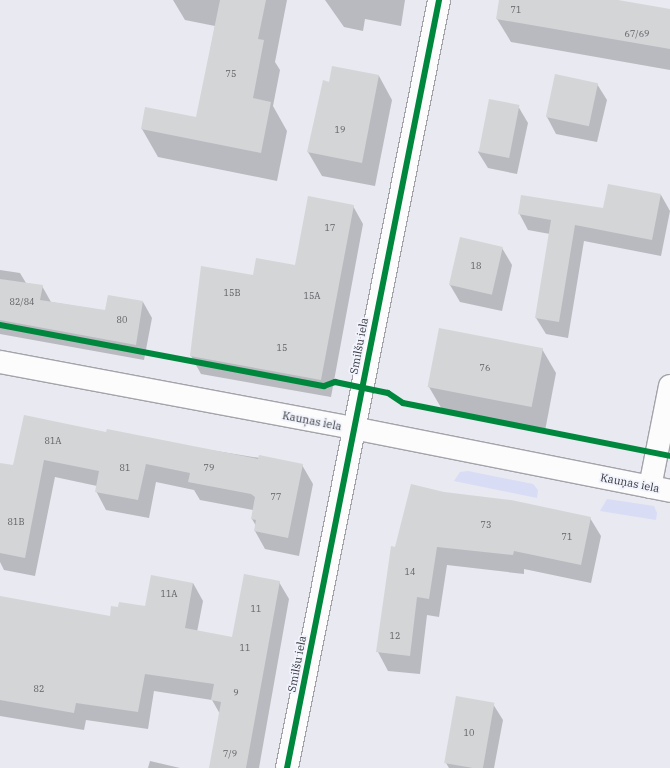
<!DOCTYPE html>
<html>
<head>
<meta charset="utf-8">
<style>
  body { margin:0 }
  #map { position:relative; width:670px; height:768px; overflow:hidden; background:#e8e9f1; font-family:"IBM Plex Serif",serif }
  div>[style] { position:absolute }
  .green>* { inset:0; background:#d9dcf5 }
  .shadow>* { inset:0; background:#0003 }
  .building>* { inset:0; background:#d4d5d6; transform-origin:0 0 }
  .roads { filter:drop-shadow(1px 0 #a3a3a9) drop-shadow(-1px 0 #a3a3a9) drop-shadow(0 1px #a3a3a9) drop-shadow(0 -1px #a3a3a9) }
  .street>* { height:22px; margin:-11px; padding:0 11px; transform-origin:11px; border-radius:11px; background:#fcfcfd }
  .secondary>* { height:22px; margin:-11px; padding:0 11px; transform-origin:11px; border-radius:11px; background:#fcfcfd }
  .cycleway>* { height:6px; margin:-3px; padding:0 3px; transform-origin:3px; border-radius:3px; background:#00873e }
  span { translate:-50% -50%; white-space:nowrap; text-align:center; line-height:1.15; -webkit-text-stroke:3.5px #f2f4fd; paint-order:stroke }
  .number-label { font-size:9px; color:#5f6065 }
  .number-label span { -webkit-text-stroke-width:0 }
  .street-label { font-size:11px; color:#38393f }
</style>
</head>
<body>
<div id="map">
  <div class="green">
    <i style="clip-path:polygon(468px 471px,533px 484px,538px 490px,537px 498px,454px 481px,460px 472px)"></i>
    <i style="clip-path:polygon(607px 499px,654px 506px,657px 513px,656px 520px,600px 511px)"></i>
  </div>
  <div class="shadow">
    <i style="clip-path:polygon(173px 0,287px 0,275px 62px,280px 70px,273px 106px,287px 131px,277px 181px,158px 157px,142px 129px,197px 119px,215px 26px,185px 20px)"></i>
    <i style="clip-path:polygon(325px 0,405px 0,401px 26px,365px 19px,363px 31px,344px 27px)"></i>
    <i style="clip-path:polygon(500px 0,612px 0,670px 10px,670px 70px,511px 42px,497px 19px)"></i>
    <i style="clip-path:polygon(556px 75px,597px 84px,607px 100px,597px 142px,556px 134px,547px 117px)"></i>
    <i style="clip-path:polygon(379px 76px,392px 100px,375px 186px,322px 176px,308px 152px,330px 83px)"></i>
    <i style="clip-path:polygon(518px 106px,528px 123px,517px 174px,488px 168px,478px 152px)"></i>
    <i style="clip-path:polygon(661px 195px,670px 211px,661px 256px,584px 241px,568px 338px,546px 334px,536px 318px,550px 234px,528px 230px,519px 213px,604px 209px)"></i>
    <i style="clip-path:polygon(353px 206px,363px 224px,331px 397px,201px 374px,191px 356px,296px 267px)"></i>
    <i style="clip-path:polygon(502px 248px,512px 265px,502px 311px,460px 302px,450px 285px)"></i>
    <i style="clip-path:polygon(0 270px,20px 273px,26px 283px,42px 286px,51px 302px,106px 311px,108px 297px,143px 302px,152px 318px,144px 360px,0 334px)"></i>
    <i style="clip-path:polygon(542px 349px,556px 373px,545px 431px,443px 411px,429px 387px)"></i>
    <i style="clip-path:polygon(107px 433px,302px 465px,313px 484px,299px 556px,265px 549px,255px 531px,256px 526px,252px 519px,253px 510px,200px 500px,194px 490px,156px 482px,149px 518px,106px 510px,96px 491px,97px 486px,55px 477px,35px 576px,4px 570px,0 562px,0 464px,14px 466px)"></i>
    <i style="clip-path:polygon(443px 493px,590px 518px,601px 536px,591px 583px,524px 569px,524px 574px,447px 565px,439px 617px,427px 615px,420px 674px,388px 671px,378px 652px,392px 547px,396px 548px)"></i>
    <i style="clip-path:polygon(279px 582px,289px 599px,259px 768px,210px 768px,220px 714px,212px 700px,154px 691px,148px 729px,86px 720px,84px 730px,0 716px,0 597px,111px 617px,146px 607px,193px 583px,203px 601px,197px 632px,233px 638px)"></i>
    <i style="clip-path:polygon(493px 704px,503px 720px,494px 768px,449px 768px,446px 763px)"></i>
    <i style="clip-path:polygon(150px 761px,180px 768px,148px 768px)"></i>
  </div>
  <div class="building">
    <i style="clip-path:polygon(220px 0,266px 0,258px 39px,264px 40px,253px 98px,271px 102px,261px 153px,141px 129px,145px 107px,196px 117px)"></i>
    <i style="clip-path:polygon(499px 0,618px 0,670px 9px,670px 49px,496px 19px)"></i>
    <i style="clip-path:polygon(332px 66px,379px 75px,362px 163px,307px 152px,323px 80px,329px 82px)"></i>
    <i style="left:555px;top:74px;width:44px;height:44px;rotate:12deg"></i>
    <i style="left:489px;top:99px;width:31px;height:54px;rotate:11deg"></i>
    <i style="clip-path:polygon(608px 184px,661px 194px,652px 240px,575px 225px,559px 322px,535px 318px,551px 220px,518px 214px,521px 195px,603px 208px)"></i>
    <i style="clip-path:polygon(308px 196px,354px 205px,321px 380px,190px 356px,201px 266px,253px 275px,256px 258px,295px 265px)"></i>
    <i style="left:460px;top:237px;width:44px;height:49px;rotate:13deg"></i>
    <i style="clip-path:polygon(0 279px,43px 285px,40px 300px,105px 310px,108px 295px,143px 301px,136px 345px,0 320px)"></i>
    <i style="left:439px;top:328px;width:106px;height:60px;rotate:11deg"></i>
    <i style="clip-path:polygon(24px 415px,106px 432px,107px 429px,258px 459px,259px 455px,303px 464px,288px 538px,254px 531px,256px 520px,251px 519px,255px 497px,251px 494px,188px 482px,190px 473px,146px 464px,138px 500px,95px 492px,99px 471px,44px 460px,25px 558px,0 553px,0 463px,13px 465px)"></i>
    <i style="clip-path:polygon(411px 484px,444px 492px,511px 500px,591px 517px,581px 565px,514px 551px,513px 555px,437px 547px,429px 599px,417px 597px,410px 656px,376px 652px,391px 546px,395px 547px)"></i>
    <i style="clip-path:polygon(244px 574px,280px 581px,246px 768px,209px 768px,221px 702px,211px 700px,214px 684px,145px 674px,138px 712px,76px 703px,74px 713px,0 700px,0 596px,110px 616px,111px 606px,118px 607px,119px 602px,145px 606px,151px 575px,193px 583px,185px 628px,232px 637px)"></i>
    <i style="left:456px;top:696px;width:39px;height:68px;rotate:10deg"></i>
  </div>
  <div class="roads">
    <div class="street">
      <i style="left:353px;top:428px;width:323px;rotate:11.2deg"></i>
      <i style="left:650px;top:487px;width:103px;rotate:-78.8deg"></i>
    </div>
    <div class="secondary">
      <i style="left:0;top:362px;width:359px;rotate:10.6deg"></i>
      <i style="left:287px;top:768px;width:783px;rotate:-78.8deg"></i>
    </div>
  </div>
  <div class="cycleway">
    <i style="left:0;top:325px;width:330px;rotate:10.7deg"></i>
    <i style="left:324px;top:386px;width:12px;rotate:-20deg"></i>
    <i style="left:335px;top:382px;width:54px;rotate:11.7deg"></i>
    <i style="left:388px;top:393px;width:18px;rotate:34deg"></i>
    <i style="left:403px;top:403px;width:272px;rotate:11.2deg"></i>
    <i style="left:287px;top:768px;width:783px;rotate:-78.8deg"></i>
  </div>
  <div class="number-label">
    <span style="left:516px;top:10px">71</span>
    <span style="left:637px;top:34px">67/69</span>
    <span style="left:231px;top:74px">75</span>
    <span style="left:340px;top:130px">19</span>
    <span style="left:330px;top:228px">17</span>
    <span style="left:476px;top:266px">18</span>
    <span style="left:232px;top:293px">15B</span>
    <span style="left:312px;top:296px">15A</span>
    <span style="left:22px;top:302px">82/84</span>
    <span style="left:122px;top:320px">80</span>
    <span style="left:282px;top:348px">15</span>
    <span style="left:485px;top:368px">76</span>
    <span style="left:53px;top:441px">81A</span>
    <span style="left:125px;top:468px">81</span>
    <span style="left:209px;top:468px">79</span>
    <span style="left:276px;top:497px">77</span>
    <span style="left:16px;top:522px">81B</span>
    <span style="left:486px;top:525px">73</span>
    <span style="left:567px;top:537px">71</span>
    <span style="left:410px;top:572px">14</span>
    <span style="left:169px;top:594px">11A</span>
    <span style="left:256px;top:609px">11</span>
    <span style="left:395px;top:636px">12</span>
    <span style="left:245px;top:648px">11</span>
    <span style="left:39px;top:689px">82</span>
    <span style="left:236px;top:693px">9</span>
    <span style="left:469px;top:733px">10</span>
    <span style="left:230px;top:754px">7/9</span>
  </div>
  <div class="street-label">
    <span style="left:359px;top:346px;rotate:-79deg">Smilšu iela</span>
    <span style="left:312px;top:421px;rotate:11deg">Kauņas iela</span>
    <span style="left:630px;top:483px;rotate:11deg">Kauņas iela</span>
    <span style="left:297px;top:664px;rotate:-79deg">Smilšu iela</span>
  </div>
</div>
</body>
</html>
